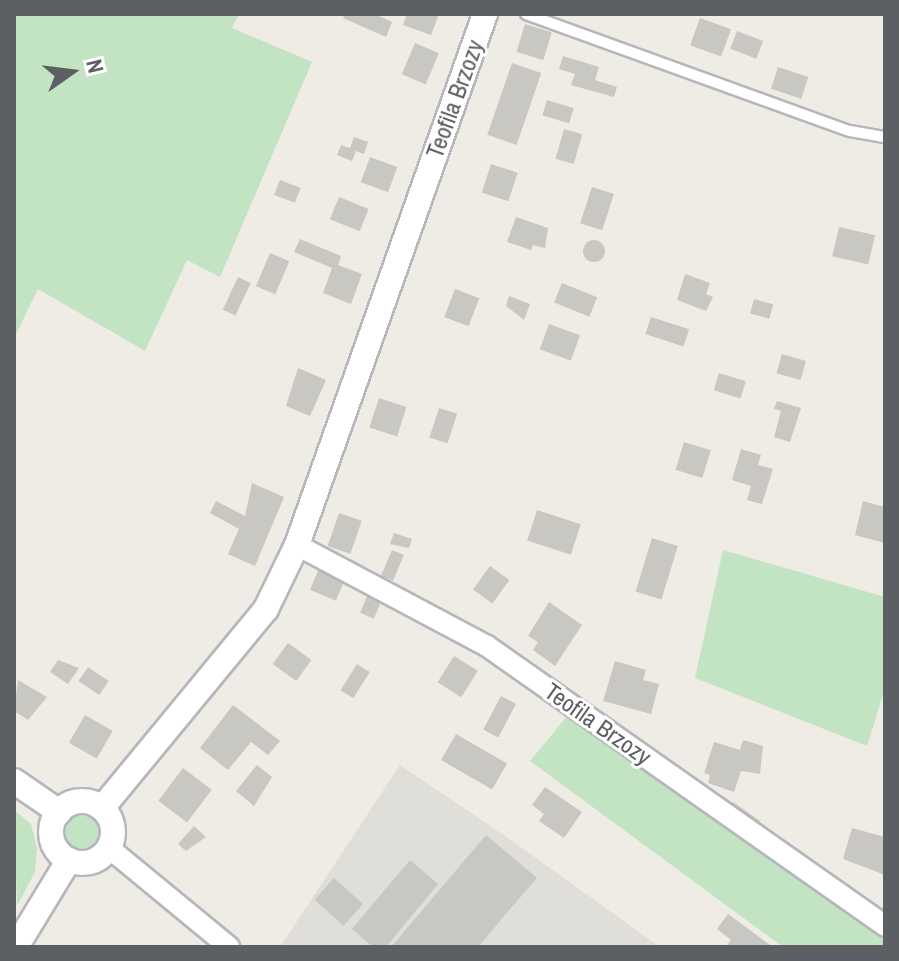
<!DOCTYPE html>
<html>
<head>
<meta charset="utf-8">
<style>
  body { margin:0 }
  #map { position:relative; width:899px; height:961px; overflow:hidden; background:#eeece4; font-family:"Archivo Narrow",sans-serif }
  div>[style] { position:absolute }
  .industrial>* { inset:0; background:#e0ded9 }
  .green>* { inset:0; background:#c2e4c3 }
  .round { border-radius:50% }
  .building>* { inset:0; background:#c9c7c2; transform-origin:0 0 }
  .roads { filter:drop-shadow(2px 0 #b5b7bb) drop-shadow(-2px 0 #b5b7bb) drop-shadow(0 2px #b5b7bb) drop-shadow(0 -2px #b5b7bb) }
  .service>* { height:10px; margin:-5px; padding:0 5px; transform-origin:5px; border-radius:5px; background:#fff }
  .minor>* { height:20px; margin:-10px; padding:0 10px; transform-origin:10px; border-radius:10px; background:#fff }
  .tertiary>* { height:24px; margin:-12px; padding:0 12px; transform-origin:12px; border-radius:12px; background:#fff }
  .tertiary>.ring { margin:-12px; padding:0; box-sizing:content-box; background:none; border:24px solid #fff; border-radius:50% }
  span { translate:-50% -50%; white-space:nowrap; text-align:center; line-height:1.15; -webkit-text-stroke:6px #fff; paint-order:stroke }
  .street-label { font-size:24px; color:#5c6064 }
  .frame { position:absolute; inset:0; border:16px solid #5c6064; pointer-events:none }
  .north { position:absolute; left:32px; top:32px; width:80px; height:80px; -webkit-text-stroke:6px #fff; paint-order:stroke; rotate:76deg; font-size:22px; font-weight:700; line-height:32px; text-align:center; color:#5c6064 }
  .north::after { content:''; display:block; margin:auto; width:28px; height:36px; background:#5c6064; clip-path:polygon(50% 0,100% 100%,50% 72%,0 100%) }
</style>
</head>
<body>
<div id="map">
  <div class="industrial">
    <i style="clip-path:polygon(400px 765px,508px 838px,660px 947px,280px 947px)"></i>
  </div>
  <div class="green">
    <i style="clip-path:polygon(14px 14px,239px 14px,232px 28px,312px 62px,220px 277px,187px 260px,145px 351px,38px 289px,14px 338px)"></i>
    <i style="clip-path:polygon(723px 550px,885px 597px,885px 688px,867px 746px,695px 678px)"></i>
    <i style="clip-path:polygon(569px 714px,885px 935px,885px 947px,783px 947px,530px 761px)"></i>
    <i style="clip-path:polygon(14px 810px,31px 824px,37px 848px,35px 872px,17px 906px)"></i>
    <i class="round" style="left:65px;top:815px;width:34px;height:34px"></i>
  </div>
  <div class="building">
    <i style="clip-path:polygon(345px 14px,374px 14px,392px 22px,386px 37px,343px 18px)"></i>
    <i style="clip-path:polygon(407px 14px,439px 14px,431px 35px,403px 25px)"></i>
    <i style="left:700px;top:18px;width:33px;height:29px;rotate:20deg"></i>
    <i style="left:525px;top:24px;width:28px;height:29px;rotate:17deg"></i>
    <i style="left:737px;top:31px;width:28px;height:19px;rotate:21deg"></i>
    <i style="left:415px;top:43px;width:26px;height:34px;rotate:23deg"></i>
    <i style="clip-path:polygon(563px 56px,599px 67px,595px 80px,617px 87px,614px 97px,571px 85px,575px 74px,559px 69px)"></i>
    <i style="left:512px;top:63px;width:31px;height:76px;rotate:19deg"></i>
    <i style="left:778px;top:67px;width:32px;height:23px;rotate:18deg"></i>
    <i style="left:547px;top:100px;width:28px;height:16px;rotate:17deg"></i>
    <i style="left:564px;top:129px;width:19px;height:31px;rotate:16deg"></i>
    <i style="clip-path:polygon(354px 137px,368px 142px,364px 154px,356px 151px,352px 161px,337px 155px,341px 145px,350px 148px)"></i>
    <i style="left:370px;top:157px;width:29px;height:27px;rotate:20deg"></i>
    <i style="left:491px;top:164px;width:28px;height:30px;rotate:18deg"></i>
    <i style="left:280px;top:180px;width:22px;height:16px;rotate:21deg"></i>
    <i style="left:592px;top:187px;width:23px;height:38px;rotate:18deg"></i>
    <i style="left:339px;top:197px;width:32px;height:24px;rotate:22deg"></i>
    <i style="clip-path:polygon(516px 217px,548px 228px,545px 248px,533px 245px,531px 250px,507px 242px)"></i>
    <i style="left:839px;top:227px;width:37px;height:30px;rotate:13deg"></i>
    <i style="clip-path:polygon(300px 239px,341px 256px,338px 265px,362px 274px,351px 304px,323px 293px,332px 268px,294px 252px)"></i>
    <i class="round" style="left:583px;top:240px;width:22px;height:22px"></i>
    <i style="left:270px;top:253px;width:21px;height:36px;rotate:23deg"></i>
    <i style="clip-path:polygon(685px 274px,710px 283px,706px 294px,713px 297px,706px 311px,677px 300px)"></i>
    <i style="left:238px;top:277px;width:14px;height:36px;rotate:25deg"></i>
    <i style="left:562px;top:283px;width:38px;height:21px;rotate:22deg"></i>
    <i style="left:455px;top:289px;width:26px;height:30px;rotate:21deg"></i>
    <i style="clip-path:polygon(509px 296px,530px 304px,524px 320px,506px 306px)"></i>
    <i style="left:754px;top:299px;width:20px;height:15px;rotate:15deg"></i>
    <i style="left:651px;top:317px;width:40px;height:18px;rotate:18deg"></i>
    <i style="left:549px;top:324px;width:33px;height:27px;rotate:20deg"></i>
    <i style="left:782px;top:354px;width:25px;height:20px;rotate:16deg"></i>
    <i style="clip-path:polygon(298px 368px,326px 380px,310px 416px,286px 406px)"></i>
    <i style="left:719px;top:373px;width:28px;height:18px;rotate:17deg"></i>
    <i style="left:379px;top:398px;width:29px;height:31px;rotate:18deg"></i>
    <i style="clip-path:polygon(777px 401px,801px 408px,790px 442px,774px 437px,781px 411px,774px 409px)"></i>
    <i style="left:439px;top:408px;width:19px;height:31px;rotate:18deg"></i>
    <i style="left:684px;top:442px;width:28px;height:29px;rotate:17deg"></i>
    <i style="clip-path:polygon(741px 449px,761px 455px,758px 465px,773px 469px,762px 504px,747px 500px,751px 486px,732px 480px)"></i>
    <i style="clip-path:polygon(252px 483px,284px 497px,255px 566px,228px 554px,239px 529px,210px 513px,216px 501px,245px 516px)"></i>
    <i style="clip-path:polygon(863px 501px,885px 507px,885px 543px,855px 535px)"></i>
    <i style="left:537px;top:510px;width:46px;height:32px;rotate:18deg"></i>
    <i style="left:339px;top:513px;width:24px;height:35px;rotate:19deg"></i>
    <i style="clip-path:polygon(394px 533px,412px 539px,409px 548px,390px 544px)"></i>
    <i style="left:652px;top:538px;width:27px;height:56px;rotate:17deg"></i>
    <i style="left:392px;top:550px;width:13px;height:28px;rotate:23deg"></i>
    <i style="left:321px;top:564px;width:28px;height:28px;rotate:23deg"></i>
    <i style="left:490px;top:566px;width:24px;height:29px;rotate:36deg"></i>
    <i style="left:371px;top:587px;width:15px;height:28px;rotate:23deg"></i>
    <i style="clip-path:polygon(549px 602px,582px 625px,555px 666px,533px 650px,538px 642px,528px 636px)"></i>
    <i style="left:288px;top:643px;width:29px;height:26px;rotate:36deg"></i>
    <i style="left:454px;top:656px;width:28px;height:31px;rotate:32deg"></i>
    <i style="clip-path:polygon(58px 660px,79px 668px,68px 684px,50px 672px)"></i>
    <i style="clip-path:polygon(615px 661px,646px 670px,643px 680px,659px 684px,651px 714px,603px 701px)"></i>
    <i style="left:357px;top:664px;width:15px;height:31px;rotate:32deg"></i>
    <i style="left:88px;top:667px;width:25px;height:17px;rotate:34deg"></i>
    <i style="clip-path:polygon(18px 680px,47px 697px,28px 720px,14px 711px)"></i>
    <i style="left:501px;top:696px;width:17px;height:38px;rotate:28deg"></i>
    <i style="clip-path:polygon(233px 705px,280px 741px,268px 755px,251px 742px,228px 770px,200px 748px)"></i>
    <i style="left:85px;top:715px;width:32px;height:32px;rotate:30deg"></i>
    <i style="left:456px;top:734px;width:59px;height:30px;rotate:30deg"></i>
    <i style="clip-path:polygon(743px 740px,763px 746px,760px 774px,741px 771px,734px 792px,708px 783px,710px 775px,704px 773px,714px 742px,740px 750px)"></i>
    <i style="clip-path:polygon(257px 765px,272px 777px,254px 806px,236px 791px)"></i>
    <i style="left:183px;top:768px;width:36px;height:41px;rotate:37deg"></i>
    <i style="clip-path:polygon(545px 787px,582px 812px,564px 838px,539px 821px,544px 814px,532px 805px)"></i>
    <i style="left:733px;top:802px;width:33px;height:12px;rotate:35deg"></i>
    <i style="clip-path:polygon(194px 826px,206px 837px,186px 851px,178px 844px)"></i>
    <i style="clip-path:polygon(852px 828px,885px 837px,885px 875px,843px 859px)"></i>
    <i style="clip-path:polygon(486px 835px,537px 878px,505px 915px,478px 947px,391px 947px)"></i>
    <i style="clip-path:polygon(410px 860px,438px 884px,386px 947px,373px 947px,352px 929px)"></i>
    <i style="left:334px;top:878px;width:39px;height:29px;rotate:42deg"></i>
    <i style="clip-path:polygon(728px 914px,773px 947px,726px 947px,731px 940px,717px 929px)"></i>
  </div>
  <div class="roads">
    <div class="service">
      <i style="left:526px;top:14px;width:344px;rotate:19.9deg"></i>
      <i style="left:850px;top:131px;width:36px;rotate:10deg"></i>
    </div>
    <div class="minor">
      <i style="left:297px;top:545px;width:215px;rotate:28deg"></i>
      <i style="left:487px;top:646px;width:487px;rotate:35.1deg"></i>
      <i style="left:109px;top:848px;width:156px;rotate:39.5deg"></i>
    </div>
    <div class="tertiary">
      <i style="left:14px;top:781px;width:55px;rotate:34.6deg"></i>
      <i class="ring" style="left:51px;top:801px;width:38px;height:38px"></i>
      <i style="left:102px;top:808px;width:258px;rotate:-50.5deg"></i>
      <i style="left:266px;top:609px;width:71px;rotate:-64.2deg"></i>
      <i style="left:297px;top:545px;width:563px;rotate:-70.5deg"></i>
      <i style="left:16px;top:947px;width:102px;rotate:-58.7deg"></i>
    </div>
  </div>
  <div class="street-label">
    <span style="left:455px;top:99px;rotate:-70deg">Teofila Brzozy</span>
    <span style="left:598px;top:724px;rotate:35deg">Teofila Brzozy</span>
  </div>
  <div class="frame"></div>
  <div class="north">N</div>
</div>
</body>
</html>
